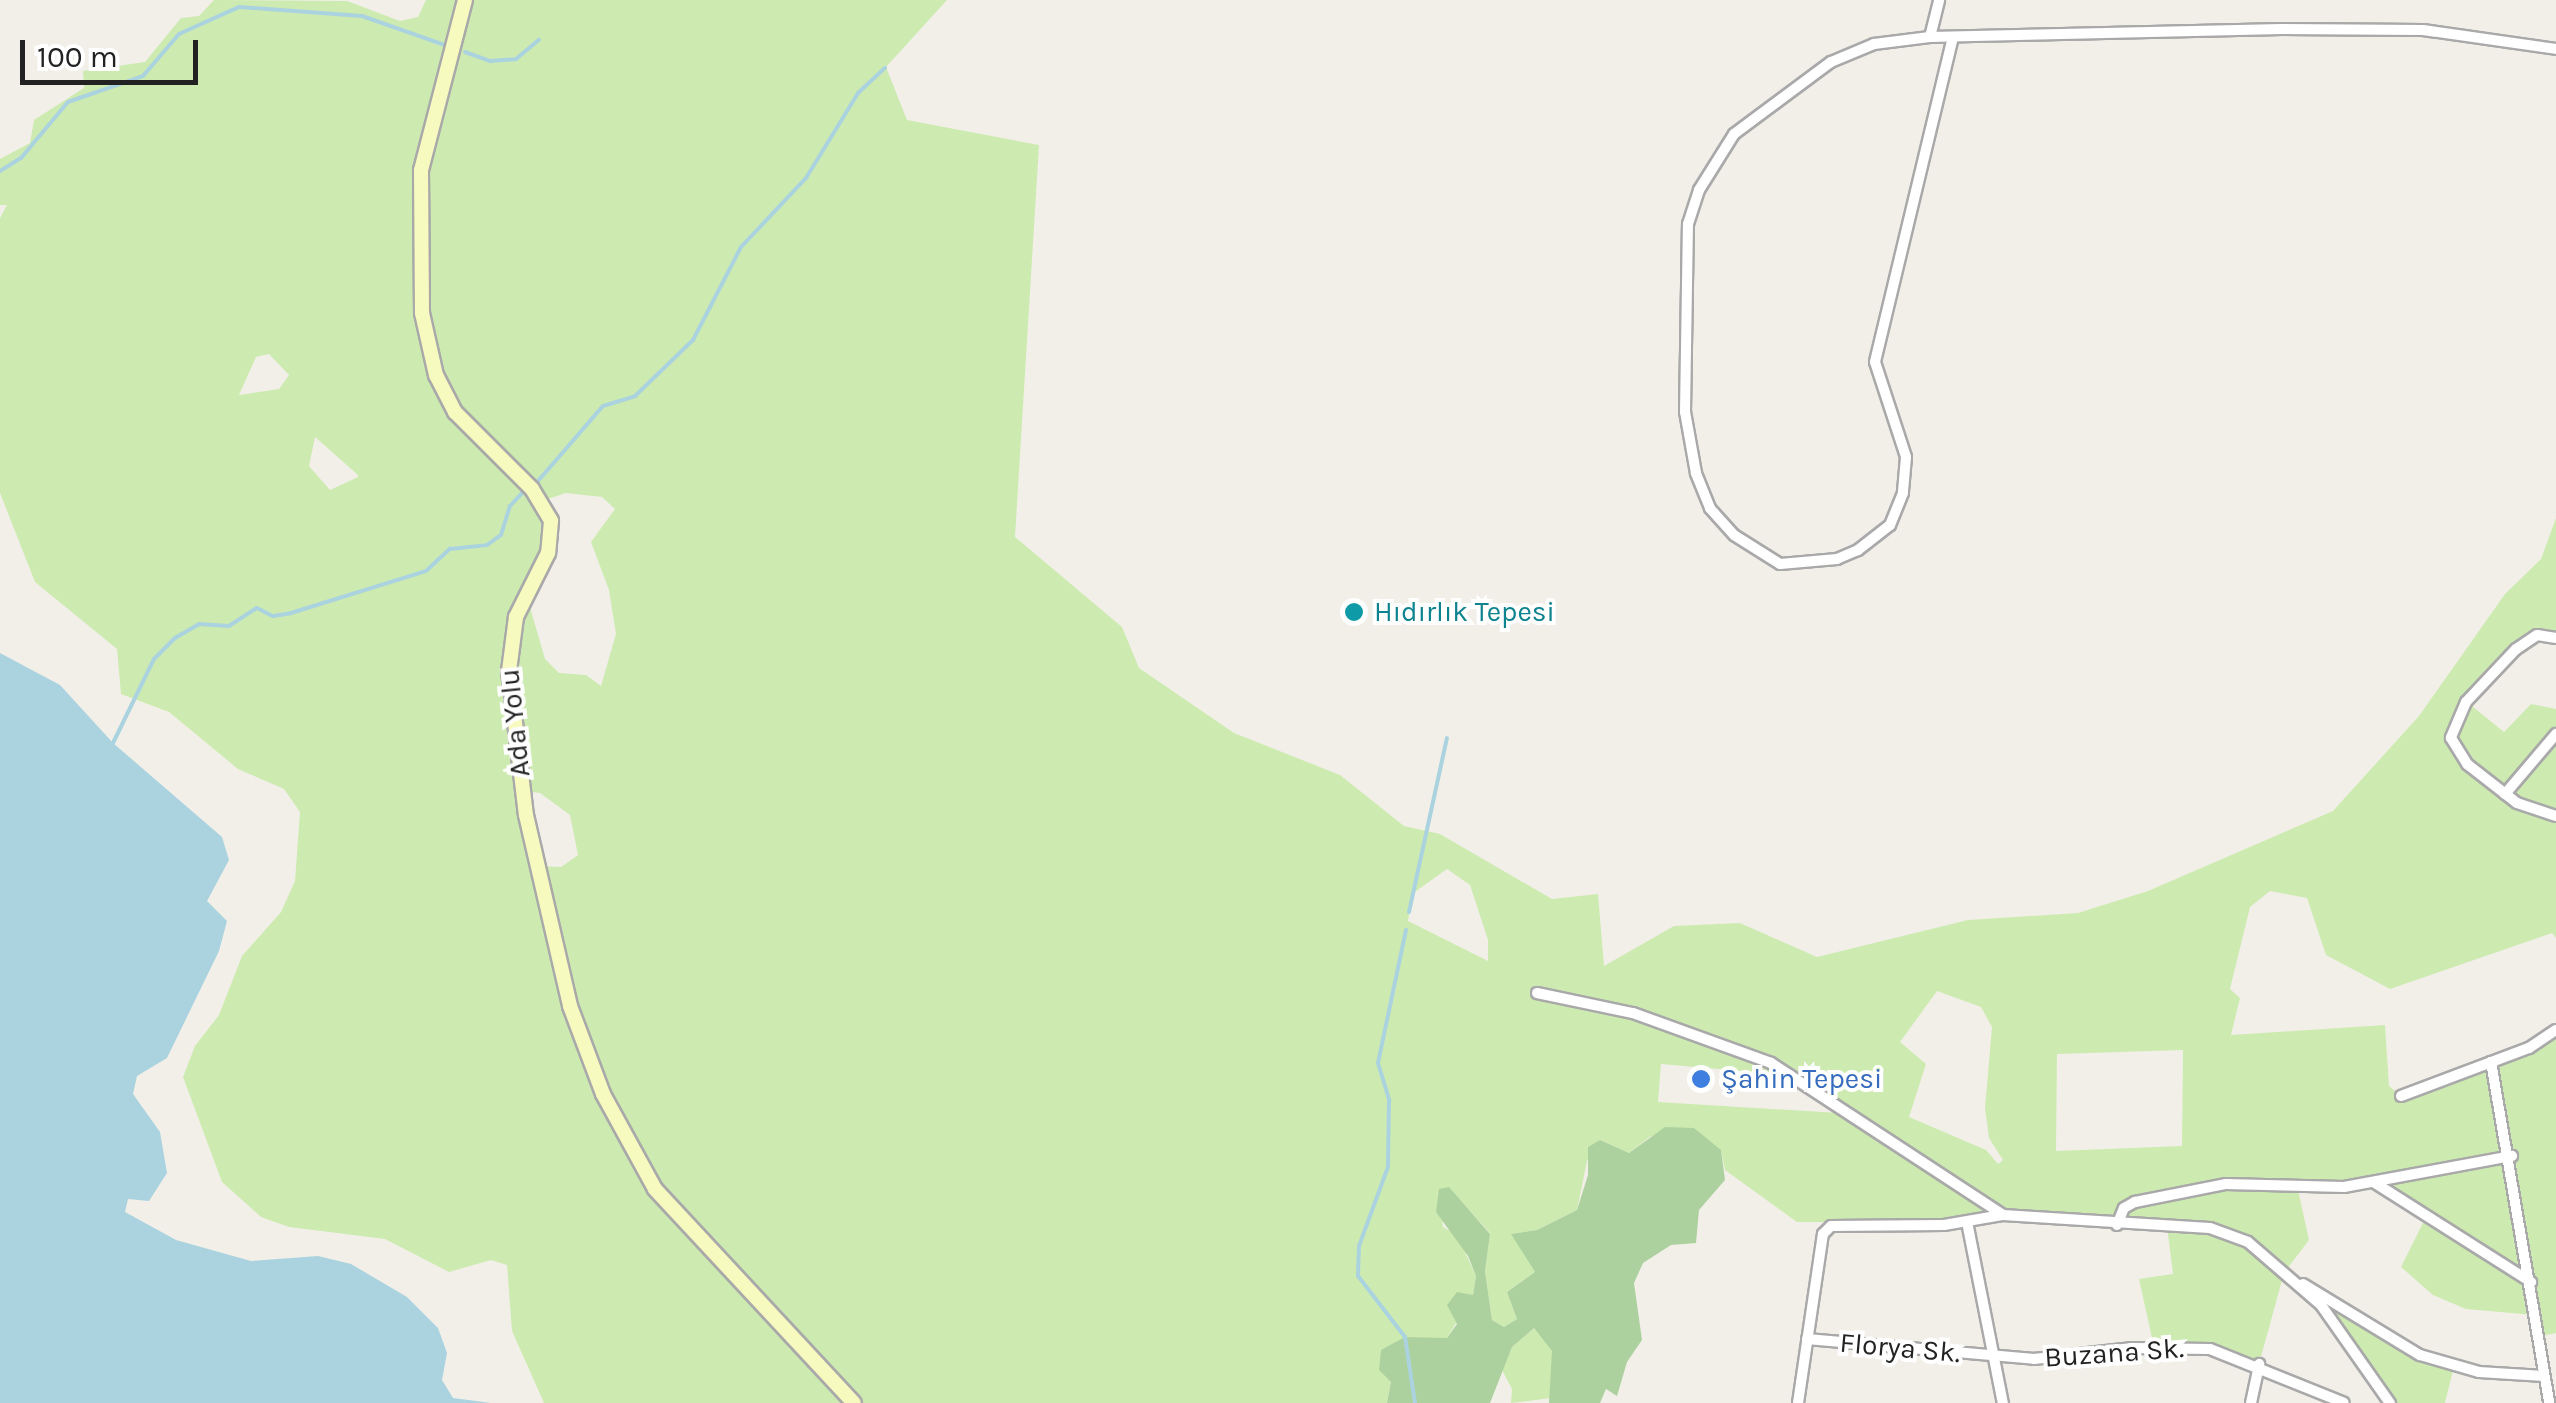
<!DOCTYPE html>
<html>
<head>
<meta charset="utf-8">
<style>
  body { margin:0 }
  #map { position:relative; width:2556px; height:1403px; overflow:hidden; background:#f2efe9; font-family:Karla,sans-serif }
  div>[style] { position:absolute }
  .grass>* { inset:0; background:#cdebb0 }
  .forest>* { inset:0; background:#add19e }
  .water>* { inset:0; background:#aad3df }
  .stream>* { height:4px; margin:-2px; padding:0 2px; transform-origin:2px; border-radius:2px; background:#aad3df }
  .roads { filter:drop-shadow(2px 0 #a9a9a9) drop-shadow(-2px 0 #a9a9a9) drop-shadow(0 2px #a9a9a9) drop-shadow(0 -2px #a9a9a9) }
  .street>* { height:10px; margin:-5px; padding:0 5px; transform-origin:5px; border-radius:5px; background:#fff }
  .secondary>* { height:14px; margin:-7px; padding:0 7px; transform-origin:7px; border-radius:7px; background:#f7fabf }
  .dots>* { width:28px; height:28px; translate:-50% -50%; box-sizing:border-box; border:5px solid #fff; border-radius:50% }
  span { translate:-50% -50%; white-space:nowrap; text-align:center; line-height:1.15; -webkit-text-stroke:8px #fff; paint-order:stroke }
  .culture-label { font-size:28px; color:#0d838f }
  .left { translate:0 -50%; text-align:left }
  .street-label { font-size:28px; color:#222 }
  .shop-label { font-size:28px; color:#366cbe }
  .scale { position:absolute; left:20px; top:40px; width:178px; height:45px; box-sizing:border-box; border:5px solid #222; border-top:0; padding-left:12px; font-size:30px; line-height:35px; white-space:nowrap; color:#222; -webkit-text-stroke:8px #fff; paint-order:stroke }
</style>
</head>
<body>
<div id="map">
  <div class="grass">
    <i style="clip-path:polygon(evenodd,214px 0,347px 1px,400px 21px,418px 17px,426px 0,947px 0,886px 67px,907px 120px,1039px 145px,1015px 537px,1122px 627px,1139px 668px,1234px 733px,1340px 775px,1404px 826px,1440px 834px,1552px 899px,1598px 894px,1604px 966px,1674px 926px,1740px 923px,1817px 957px,1968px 920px,2078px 913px,2148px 891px,2333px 811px,2419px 716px,2505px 594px,2541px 559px,2556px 518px,2556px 638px,2537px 635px,2467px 702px,2504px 732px,2531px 704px,2556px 709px,2556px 938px,2552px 933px,2390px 989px,2326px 955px,2307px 898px,2270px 891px,2250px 907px,2230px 989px,2240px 998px,2231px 1035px,2385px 1025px,2389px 1086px,2401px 1096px,2556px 1030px,2556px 1333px,2537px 1337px,2534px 1315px,2466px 1309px,2433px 1295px,2401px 1267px,2425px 1219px,2375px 1183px,2298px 1190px,2309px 1240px,2284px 1273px,2259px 1364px,2154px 1347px,2139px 1279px,2173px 1274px,2167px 1226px,2003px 1215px,1967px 1222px,1797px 1222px,1725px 1170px,1721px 1150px,1651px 1136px,1629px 1153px,1600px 1140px,1587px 1161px,1577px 1210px,1537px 1230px,1512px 1234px,1535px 1272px,1507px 1292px,1517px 1319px,1504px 1327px,1492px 1320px,1485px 1271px,1490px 1233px,1449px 1188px,1439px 1189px,1443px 1227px,1457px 1235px,1476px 1276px,1473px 1295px,1447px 1338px,1391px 1382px,1387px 1403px,544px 1403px,512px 1331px,507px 1265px,491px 1260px,449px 1272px,385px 1239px,289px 1227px,261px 1217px,222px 1182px,183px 1077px,195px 1046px,219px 1015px,242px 956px,281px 912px,295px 881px,300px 812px,284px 789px,238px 769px,169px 712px,121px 694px,117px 649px,35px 582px,0 493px,0 218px,7px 205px,0 205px,0 159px,30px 143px,34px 120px,84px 88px,83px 71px,145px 62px,181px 18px,199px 16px,214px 0,269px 354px,289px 375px,279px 389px,239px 395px,256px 357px,269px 354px,214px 0,315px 437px,358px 475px,358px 477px,330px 490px,309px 466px,315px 437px,214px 0,566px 493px,602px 497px,615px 509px,591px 542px,609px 590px,616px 634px,601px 686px,586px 675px,559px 673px,545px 659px,527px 597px,551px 521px,542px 501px,566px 493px,214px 0,523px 791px,540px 793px,570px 815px,578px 855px,561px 867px,537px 866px,523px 791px,214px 0,1447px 869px,1470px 885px,1488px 940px,1488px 961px,1408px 921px,1412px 894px,1447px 869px,214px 0,1937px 991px,1981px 1007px,1992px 1027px,1985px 1108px,1989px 1138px,2003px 1160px,1998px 1164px,1986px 1150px,1909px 1117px,1926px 1064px,1900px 1042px,1937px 991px,214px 0,2183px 1050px,2182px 1146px,2056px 1151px,2057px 1054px,2183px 1050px,214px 0,1661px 1064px,1787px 1075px,1839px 1113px,1658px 1102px,1661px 1064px)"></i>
    <i style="clip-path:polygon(2314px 1289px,2383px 1337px,2454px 1366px,2445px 1403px,2390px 1403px)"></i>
    <i style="clip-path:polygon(1534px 1328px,1553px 1351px,1551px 1398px,1511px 1403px,1512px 1389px,1502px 1370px,1512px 1347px)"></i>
  </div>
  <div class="forest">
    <i style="clip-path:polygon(1665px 1127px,1694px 1128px,1721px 1150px,1725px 1180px,1699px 1210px,1696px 1243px,1671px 1245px,1643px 1263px,1634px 1283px,1642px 1340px,1627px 1362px,1617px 1396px,1606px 1389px,1600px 1403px,1549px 1403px,1552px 1351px,1534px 1328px,1512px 1347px,1490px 1403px,1387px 1403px,1391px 1382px,1379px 1370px,1381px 1350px,1405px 1337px,1447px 1338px,1457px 1324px,1447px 1305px,1457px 1292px,1473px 1295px,1476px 1276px,1468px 1256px,1436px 1212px,1439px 1189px,1449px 1187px,1490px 1234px,1485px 1271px,1492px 1320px,1504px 1327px,1517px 1319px,1507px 1292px,1535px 1272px,1511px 1234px,1537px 1230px,1577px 1210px,1588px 1175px,1588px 1147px,1600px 1140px,1629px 1153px)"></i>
  </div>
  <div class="water">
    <i style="clip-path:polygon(0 653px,60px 685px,113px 743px,222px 837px,229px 860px,207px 901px,227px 921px,219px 951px,167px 1058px,137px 1076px,133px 1094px,160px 1132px,167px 1173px,149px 1201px,128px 1199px,125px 1212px,176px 1240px,251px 1261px,318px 1256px,351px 1264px,407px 1297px,438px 1328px,447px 1353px,442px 1380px,453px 1398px,491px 1403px,0 1403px)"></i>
  </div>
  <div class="stream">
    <i style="left:465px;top:52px;width:27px;rotate:20deg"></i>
    <i style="left:490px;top:61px;width:26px;rotate:-4deg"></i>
    <i style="left:516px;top:59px;width:30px;rotate:-40deg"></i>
    <i style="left:0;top:171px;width:25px;rotate:-32deg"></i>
    <i style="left:21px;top:158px;width:73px;rotate:-50deg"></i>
    <i style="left:68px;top:102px;width:79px;rotate:-19.1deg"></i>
    <i style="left:143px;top:76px;width:55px;rotate:-49.4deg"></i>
    <i style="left:179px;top:34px;width:66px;rotate:-24.2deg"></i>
    <i style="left:239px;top:7px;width:123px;rotate:4.2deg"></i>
    <i style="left:362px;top:16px;width:88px;rotate:19.3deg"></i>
    <i style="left:538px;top:481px;width:99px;rotate:-49.1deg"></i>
    <i style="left:603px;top:406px;width:34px;rotate:-17deg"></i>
    <i style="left:635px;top:396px;width:81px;rotate:-44deg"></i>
    <i style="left:693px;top:340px;width:105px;rotate:-62.7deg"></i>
    <i style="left:741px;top:247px;width:95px;rotate:-46.7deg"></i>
    <i style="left:806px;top:178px;width:100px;rotate:-58.5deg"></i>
    <i style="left:858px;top:93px;width:37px;rotate:-43deg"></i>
    <i style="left:113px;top:743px;width:93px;rotate:-64deg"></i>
    <i style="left:154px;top:659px;width:30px;rotate:-45deg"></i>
    <i style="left:175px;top:638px;width:28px;rotate:-30deg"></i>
    <i style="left:199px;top:624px;width:30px;rotate:4deg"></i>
    <i style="left:229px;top:626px;width:33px;rotate:-33deg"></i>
    <i style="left:257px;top:608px;width:18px;rotate:27deg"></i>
    <i style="left:273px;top:616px;width:18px;rotate:-9deg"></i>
    <i style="left:291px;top:613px;width:141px;rotate:-17.3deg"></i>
    <i style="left:426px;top:571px;width:33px;rotate:-43deg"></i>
    <i style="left:450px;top:549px;width:37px;rotate:-6deg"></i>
    <i style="left:487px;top:545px;width:17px;rotate:-36deg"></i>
    <i style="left:501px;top:535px;width:30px;rotate:-73deg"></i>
    <i style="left:510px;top:506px;width:19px;rotate:-47deg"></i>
    <i style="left:1409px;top:912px;width:178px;rotate:-77.7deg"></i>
    <i style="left:1406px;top:930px;width:136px;rotate:101.9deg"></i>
    <i style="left:1378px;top:1063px;width:39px;rotate:73deg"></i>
    <i style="left:1389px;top:1100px;width:67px;rotate:90.9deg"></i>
    <i style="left:1388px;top:1167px;width:84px;rotate:110.2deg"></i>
    <i style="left:1359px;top:1246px;width:30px;rotate:92deg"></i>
    <i style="left:1358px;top:1276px;width:77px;rotate:52.4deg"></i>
    <i style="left:1405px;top:1337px;width:67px;rotate:81.4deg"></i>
  </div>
  <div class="roads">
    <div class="street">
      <i style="left:1930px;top:37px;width:38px;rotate:-76deg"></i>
      <i style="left:1952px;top:41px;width:330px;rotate:103.5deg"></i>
      <i style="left:1875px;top:362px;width:100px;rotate:71.9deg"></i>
      <i style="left:1906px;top:457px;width:36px;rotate:95deg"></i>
      <i style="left:1903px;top:493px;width:35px;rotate:112deg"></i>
      <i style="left:1890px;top:525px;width:41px;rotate:142deg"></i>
      <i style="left:1858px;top:550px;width:23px;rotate:157deg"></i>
      <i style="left:1837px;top:559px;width:57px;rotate:175deg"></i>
      <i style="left:1780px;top:564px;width:54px;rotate:-147.8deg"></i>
      <i style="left:1734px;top:535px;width:36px;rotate:-132deg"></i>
      <i style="left:1710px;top:508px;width:38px;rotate:-112deg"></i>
      <i style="left:1696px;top:473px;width:62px;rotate:-100.2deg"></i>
      <i style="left:1685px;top:412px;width:188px;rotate:-89.1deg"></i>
      <i style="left:1688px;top:224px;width:36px;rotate:-72deg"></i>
      <i style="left:1699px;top:190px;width:66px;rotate:-58deg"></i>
      <i style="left:1734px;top:134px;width:121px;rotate:-36.6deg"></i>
      <i style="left:1831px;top:62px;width:47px;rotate:-22.7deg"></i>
      <i style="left:1874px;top:44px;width:56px;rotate:-7.1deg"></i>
      <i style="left:1930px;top:37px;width:352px;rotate:-1.3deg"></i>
      <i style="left:2282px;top:29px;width:141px;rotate:0.4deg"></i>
      <i style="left:2423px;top:30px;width:134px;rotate:8.1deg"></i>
      <i style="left:2556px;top:638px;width:19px;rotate:-171deg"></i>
      <i style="left:2537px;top:635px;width:25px;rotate:146deg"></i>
      <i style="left:2516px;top:649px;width:73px;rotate:133.3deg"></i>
      <i style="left:2466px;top:702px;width:39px;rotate:113deg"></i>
      <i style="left:2451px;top:738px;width:31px;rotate:58deg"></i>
      <i style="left:2467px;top:764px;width:63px;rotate:38deg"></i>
      <i style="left:2517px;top:803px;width:41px;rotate:18.4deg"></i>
      <i style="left:2505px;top:794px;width:79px;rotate:-49.6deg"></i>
      <i style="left:1537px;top:993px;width:98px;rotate:11.8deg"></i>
      <i style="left:1633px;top:1013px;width:147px;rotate:19.9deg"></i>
      <i style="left:1771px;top:1063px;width:277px;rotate:33.2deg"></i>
      <i style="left:2003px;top:1215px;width:207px;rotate:3.6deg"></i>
      <i style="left:2210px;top:1228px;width:40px;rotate:20.2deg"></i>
      <i style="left:2248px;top:1242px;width:96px;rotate:40.8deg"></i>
      <i style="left:2321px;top:1305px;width:120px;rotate:54.9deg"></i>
      <i style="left:2491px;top:1062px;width:346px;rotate:80.3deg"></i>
      <i style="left:2401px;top:1096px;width:137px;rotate:-20.6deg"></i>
      <i style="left:2529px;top:1048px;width:32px;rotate:-34deg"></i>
      <i style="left:2375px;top:1183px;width:185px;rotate:32.4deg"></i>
      <i style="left:1967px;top:1222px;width:185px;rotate:78.8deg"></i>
      <i style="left:2117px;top:1225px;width:18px;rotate:-68deg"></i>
      <i style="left:2124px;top:1208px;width:13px;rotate:-29deg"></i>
      <i style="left:2135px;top:1202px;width:93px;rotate:-11.2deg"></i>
      <i style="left:2226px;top:1184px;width:118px;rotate:1.5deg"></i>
      <i style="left:2344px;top:1187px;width:171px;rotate:-10.5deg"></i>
      <i style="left:2303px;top:1284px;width:137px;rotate:31.3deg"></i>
      <i style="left:2420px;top:1355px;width:61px;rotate:16.1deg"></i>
      <i style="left:2479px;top:1372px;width:65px;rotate:3.5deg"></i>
      <i style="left:1807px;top:1339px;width:228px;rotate:5deg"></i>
      <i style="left:2034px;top:1359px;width:99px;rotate:-6.4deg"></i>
      <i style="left:2132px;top:1348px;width:78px;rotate:0.7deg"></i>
      <i style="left:2210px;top:1349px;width:144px;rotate:21.9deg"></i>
      <i style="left:1798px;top:1403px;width:171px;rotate:-81.6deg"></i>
      <i style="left:1823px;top:1234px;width:11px;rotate:-45deg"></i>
      <i style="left:1831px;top:1226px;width:113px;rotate:-0.5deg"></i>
      <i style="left:1944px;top:1225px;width:59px;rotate:-9.8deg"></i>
      <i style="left:2251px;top:1403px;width:40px;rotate:-78deg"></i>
    </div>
    <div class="secondary">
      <i style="left:465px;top:0;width:176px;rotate:104.5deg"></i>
      <i style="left:421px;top:170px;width:143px;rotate:89.6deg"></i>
      <i style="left:422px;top:313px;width:64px;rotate:77.3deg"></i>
      <i style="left:436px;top:375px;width:42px;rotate:62.8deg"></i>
      <i style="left:455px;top:412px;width:109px;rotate:45deg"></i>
      <i style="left:532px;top:489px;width:37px;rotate:59deg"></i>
      <i style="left:551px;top:521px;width:32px;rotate:95deg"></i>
      <i style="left:548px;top:553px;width:72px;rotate:116.6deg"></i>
      <i style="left:516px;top:617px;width:54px;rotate:97.4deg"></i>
      <i style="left:509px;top:671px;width:145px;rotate:83.3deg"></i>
      <i style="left:526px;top:815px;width:196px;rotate:77deg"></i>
      <i style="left:570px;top:1006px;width:94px;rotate:69.4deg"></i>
      <i style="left:603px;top:1094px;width:108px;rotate:61.3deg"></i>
      <i style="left:655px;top:1189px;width:292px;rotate:47.1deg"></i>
    </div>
  </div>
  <div class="dots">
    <i style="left:1354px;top:612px;background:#0f9aa8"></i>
    <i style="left:1701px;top:1079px;background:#3f7fe0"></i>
  </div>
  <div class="culture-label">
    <span class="left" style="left:1374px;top:612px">Hıdırlık Tepesi</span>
  </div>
  <div class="street-label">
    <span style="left:515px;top:723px;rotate:-96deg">Ada Yolu</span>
    <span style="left:1900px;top:1348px;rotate:5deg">Florya Sk.</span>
    <span style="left:2114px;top:1353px;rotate:-4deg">Buzana Sk.</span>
  </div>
  <div class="shop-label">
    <span class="left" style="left:1721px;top:1079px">Şahin Tepesi</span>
  </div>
  <div class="scale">100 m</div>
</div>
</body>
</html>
